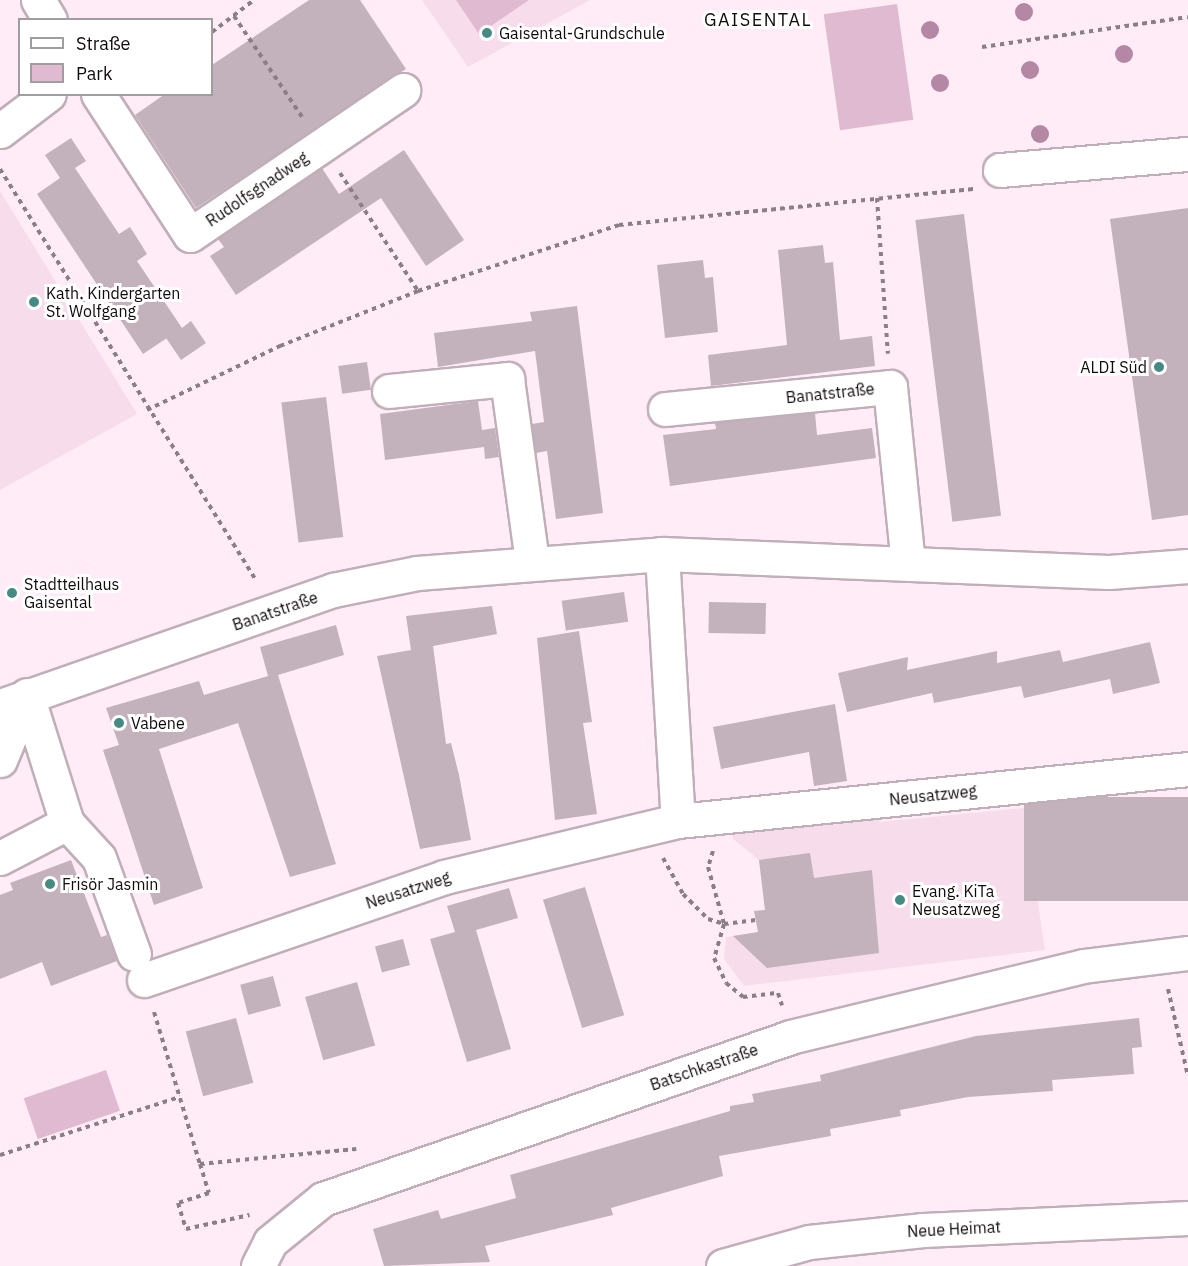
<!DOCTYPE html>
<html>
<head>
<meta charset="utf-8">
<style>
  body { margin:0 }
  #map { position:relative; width:1188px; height:1266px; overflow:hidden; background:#ffecf7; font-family:"IBM Plex Sans",sans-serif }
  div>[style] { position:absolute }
  .built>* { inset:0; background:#f7ddeb }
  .green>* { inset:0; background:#e0bad0; transform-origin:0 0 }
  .building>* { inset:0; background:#c3b1bc; transform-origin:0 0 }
  .path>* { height:4px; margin-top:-2px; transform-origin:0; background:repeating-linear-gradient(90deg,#8b7e86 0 4.5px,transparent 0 9px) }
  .roads { filter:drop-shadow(2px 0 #c0aeb8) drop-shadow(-2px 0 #c0aeb8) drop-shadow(0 2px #c0aeb8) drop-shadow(0 -2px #c0aeb8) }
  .minor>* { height:33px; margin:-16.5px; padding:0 16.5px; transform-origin:16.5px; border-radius:16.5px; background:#fff }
  .trees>* { width:18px; height:18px; margin:-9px; border-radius:50%; background:#b487a4 }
  .dots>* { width:16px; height:16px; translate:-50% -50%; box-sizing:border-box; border:3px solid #fff; border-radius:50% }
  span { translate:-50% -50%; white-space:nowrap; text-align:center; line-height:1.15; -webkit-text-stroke:6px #fff; paint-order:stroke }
  .poi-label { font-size:16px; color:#110b0e }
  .left { translate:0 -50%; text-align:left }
  .right { translate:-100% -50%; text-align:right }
  .street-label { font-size:16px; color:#110b0e }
  .neighbourhood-label { font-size:18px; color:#110b0e; letter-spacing:1.5px }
  .legend { position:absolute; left:18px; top:18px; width:195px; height:78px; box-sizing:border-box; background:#fff; border:2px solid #a09d9f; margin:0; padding:8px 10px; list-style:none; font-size:18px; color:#110b0e }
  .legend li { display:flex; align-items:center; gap:12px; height:30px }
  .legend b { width:30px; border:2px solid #a09d9f }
</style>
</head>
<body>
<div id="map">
  <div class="built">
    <i style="clip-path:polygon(422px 0,590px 0,468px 67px)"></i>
    <i style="clip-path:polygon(0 191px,137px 414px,0 490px)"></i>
    <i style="clip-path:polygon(872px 808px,880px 822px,1024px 808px,1045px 950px,744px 986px,724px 959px,726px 937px,768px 931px,767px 926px,757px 927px,754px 911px,765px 910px,759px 860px,733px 839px,731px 823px)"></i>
  </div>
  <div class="green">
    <i style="clip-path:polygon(456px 0,529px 0,479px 34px)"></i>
    <i style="left:897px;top:4px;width:117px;height:74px;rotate:82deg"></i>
    <i style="left:106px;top:1070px;width:43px;height:87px;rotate:71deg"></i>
  </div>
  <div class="building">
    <i style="clip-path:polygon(309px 0,360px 0,406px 69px,196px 208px,135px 115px,165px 94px,212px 94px,212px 65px)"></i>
    <i style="clip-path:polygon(71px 138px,86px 161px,75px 168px,119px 234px,130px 227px,139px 241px,147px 254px,137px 261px,182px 328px,191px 321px,206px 343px,181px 360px,166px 338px,176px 332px,143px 354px,37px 194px,60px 178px,45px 155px)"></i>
    <i style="clip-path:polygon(404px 150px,464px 240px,426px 266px,381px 198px,236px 295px,210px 256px,224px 247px,218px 239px,322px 168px,339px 194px)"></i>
    <i style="clip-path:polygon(1188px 208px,1188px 515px,1152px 520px,1110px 219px)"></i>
    <i style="left:964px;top:214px;width:304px;height:49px;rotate:83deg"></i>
    <i style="clip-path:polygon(823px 245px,825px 263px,833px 262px,840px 340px,872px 336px,875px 366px,711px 386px,708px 355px,787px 345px,778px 250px)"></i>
    <i style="clip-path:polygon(703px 260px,705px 278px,713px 277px,718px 332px,665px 338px,657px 265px)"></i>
    <i style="clip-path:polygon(577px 306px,603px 513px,556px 519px,547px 451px,536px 453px,532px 424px,544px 422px,535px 351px,438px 367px,434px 333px,532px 321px,530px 312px)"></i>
    <i style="left:367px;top:362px;width:28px;height:29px;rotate:82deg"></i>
    <i style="left:326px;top:397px;width:141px;height:45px;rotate:83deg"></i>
    <i style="clip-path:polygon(478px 401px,482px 430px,495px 428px,499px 457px,485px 459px,484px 447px,385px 460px,380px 414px)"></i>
    <i style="clip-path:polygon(815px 413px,817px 435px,872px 428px,876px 458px,670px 486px,663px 435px,716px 429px,715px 423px)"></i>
    <i style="left:624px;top:592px;width:30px;height:63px;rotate:82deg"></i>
    <i style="left:709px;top:602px;width:57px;height:31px;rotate:1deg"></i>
    <i style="clip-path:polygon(492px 606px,497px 634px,433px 646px,446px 744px,451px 743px,459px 775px,471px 840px,420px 849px,377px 656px,411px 650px,406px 616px)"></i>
    <i style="clip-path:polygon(336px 625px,344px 655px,278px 675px,336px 864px,290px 877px,238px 723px,159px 749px,203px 888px,154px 905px,103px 750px,119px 745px,106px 708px,199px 681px,204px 695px,268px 676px,260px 647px)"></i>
    <i style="clip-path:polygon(579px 631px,592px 722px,583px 723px,597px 814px,555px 820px,537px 638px)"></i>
    <i style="clip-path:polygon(1150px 642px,1160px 683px,1113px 694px,1110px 679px,1024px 698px,1021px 686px,934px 703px,932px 693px,847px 712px,838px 673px,908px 657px,907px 670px,997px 651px,997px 663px,1060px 650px,1063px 662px)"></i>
    <i style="clip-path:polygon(835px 704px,847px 781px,814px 786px,809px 752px,721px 769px,713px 727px)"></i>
    <i style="left:1188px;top:797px;width:104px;height:164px;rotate:90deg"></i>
    <i style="clip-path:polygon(810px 853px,814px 878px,872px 870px,879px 953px,767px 968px,733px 936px,758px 932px,754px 911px,765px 910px,759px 860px)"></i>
    <i style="clip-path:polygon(71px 860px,101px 937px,107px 935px,117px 961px,51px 986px,42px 962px,0 979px,0 895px,13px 890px,10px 883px)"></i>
    <i style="left:585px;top:887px;width:134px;height:44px;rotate:73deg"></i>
    <i style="clip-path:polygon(509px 888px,518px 918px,476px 930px,511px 1049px,467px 1062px,430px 939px,455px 932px,447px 906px)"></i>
    <i style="left:403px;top:939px;width:27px;height:29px;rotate:75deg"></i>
    <i style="left:273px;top:976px;width:31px;height:34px;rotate:75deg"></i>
    <i style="left:357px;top:982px;width:66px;height:54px;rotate:74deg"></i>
    <i style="left:236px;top:1018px;width:67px;height:52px;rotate:75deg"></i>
    <i style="clip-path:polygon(1139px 1018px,1142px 1047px,1132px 1048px,1134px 1074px,1052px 1080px,1053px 1091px,968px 1097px,900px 1110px,901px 1116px,830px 1129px,831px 1136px,719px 1156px,723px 1176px,611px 1208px,613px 1215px,485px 1246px,490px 1262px,384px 1266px,373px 1229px,438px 1210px,441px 1219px,516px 1198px,510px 1175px,730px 1111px,730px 1106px,754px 1102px,752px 1094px,821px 1081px,820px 1075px,976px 1036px)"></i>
  </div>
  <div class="path">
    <i style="left:234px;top:16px;width:122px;rotate:56deg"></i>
    <i style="left:212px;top:32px;width:53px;rotate:-37.3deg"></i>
    <i style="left:982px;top:47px;width:208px;rotate:-8.3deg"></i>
    <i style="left:0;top:169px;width:485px;rotate:58.1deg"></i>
    <i style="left:340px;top:173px;width:141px;rotate:56.5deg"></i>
    <i style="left:877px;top:198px;width:156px;rotate:86deg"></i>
    <i style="left:147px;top:410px;width:148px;rotate:-25.7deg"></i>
    <i style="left:280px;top:346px;width:149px;rotate:-21.7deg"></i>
    <i style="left:418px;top:291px;width:212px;rotate:-18.2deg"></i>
    <i style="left:619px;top:225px;width:356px;rotate:-5.8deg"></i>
    <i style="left:713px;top:851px;width:17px;rotate:107deg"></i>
    <i style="left:708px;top:867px;width:59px;rotate:74.3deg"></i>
    <i style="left:724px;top:924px;width:35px;rotate:106deg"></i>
    <i style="left:714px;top:958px;width:28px;rotate:64deg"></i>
    <i style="left:726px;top:983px;width:22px;rotate:39deg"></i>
    <i style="left:743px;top:997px;width:35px;rotate:-7deg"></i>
    <i style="left:778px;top:993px;width:13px;rotate:72deg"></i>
    <i style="left:663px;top:858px;width:41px;rotate:60.9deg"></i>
    <i style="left:683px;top:894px;width:35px;rotate:45deg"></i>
    <i style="left:708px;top:919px;width:17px;rotate:17deg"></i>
    <i style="left:724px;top:924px;width:32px;rotate:-7deg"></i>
    <i style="left:1168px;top:989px;width:89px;rotate:77.1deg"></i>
    <i style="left:154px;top:1012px;width:159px;rotate:73.2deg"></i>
    <i style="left:200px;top:1164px;width:157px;rotate:-5.5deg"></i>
    <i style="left:0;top:1155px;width:189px;rotate:-17.9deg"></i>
    <i style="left:200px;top:1164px;width:30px;rotate:73deg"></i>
    <i style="left:209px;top:1193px;width:33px;rotate:162deg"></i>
    <i style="left:178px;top:1203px;width:27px;rotate:73deg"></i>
    <i style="left:186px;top:1229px;width:65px;rotate:-12.5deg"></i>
  </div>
  <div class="roads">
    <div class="minor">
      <i style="left:38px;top:0;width:23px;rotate:59deg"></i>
      <i style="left:98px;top:94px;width:168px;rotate:56.9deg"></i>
      <i style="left:190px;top:235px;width:258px;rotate:-34.2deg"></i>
      <i style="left:0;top:131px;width:61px;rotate:-37.1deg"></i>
      <i style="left:1000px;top:170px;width:189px;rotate:-4.9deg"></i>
      <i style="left:389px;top:391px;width:119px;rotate:-5.8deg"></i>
      <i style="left:507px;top:379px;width:184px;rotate:82.2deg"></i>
      <i style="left:665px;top:409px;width:226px;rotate:-5.6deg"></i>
      <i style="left:890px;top:387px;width:177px;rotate:84.2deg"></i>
      <i style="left:662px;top:554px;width:267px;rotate:86.6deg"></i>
      <i style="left:0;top:706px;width:353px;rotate:-19.2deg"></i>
      <i style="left:333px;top:590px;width:86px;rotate:-11.4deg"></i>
      <i style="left:417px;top:573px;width:246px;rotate:-4.4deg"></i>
      <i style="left:662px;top:554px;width:447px;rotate:2.3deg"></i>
      <i style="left:1109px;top:572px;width:79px;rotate:-4.3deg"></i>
      <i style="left:0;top:760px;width:70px;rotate:-67.4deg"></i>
      <i style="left:67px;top:823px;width:47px;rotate:47.6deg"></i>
      <i style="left:99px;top:858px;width:102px;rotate:70deg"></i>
      <i style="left:0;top:858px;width:76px;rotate:-27.6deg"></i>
      <i style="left:67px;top:823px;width:134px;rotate:-107.4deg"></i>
      <i style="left:144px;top:980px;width:317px;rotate:-18.9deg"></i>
      <i style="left:444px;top:877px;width:241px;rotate:-13.5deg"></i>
      <i style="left:678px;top:821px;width:513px;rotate:-5.82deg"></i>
      <i style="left:258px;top:1266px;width:27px;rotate:-63deg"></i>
      <i style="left:270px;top:1242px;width:68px;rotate:-39.1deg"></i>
      <i style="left:323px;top:1199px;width:494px;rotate:-19.1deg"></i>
      <i style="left:790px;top:1037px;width:301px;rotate:-13.6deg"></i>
      <i style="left:1083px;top:966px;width:106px;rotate:-7.1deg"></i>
      <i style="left:723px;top:1266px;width:89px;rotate:-15.6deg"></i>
      <i style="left:809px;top:1242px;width:115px;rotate:-6deg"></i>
      <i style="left:923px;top:1230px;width:265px;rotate:-2.6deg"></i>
    </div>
  </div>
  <div class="trees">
    <i style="left:1024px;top:12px"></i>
    <i style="left:930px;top:30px"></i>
    <i style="left:1124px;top:54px"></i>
    <i style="left:1030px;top:70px"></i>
    <i style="left:940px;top:83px"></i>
    <i style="left:1040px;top:134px"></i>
  </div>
  <div class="dots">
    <i style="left:487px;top:33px;background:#458b83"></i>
    <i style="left:34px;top:302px;background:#458b83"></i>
    <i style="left:1159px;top:367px;background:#458b83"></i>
    <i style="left:12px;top:593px;background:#458b83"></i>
    <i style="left:119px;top:723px;background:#458b83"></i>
    <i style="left:50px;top:884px;background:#458b83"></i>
    <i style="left:900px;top:900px;background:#458b83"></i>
  </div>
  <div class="poi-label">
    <span class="left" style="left:499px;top:33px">Gaisental-Grundschule</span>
    <span class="left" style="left:46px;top:302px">Kath. Kindergarten<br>St. Wolfgang</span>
    <span class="right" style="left:1147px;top:367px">ALDI Süd</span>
    <span class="left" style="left:24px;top:593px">Stadtteilhaus<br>Gaisental</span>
    <span class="left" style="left:131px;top:723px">Vabene</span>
    <span class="left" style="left:62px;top:884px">Frisör Jasmin</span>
    <span class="left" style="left:912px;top:900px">Evang. KiTa<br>Neusatzweg</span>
  </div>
  <div class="street-label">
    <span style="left:257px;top:189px;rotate:-34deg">Rudolfsgnadweg</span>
    <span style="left:830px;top:393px;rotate:-6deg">Banatstraße</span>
    <span style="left:275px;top:611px;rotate:-19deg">Banatstraße</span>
    <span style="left:933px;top:795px;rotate:-6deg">Neusatzweg</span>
    <span style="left:408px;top:890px;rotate:-18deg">Neusatzweg</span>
    <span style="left:704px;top:1067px;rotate:-19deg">Batschkastraße</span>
    <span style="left:954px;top:1229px;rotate:-3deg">Neue Heimat</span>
  </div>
  <div class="neighbourhood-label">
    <span style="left:758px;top:20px">GAISENTAL</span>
  </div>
  <ul class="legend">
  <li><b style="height:8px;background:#fff"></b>Straße</li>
  <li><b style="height:16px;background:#e0bad0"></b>Park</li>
  </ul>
</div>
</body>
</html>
